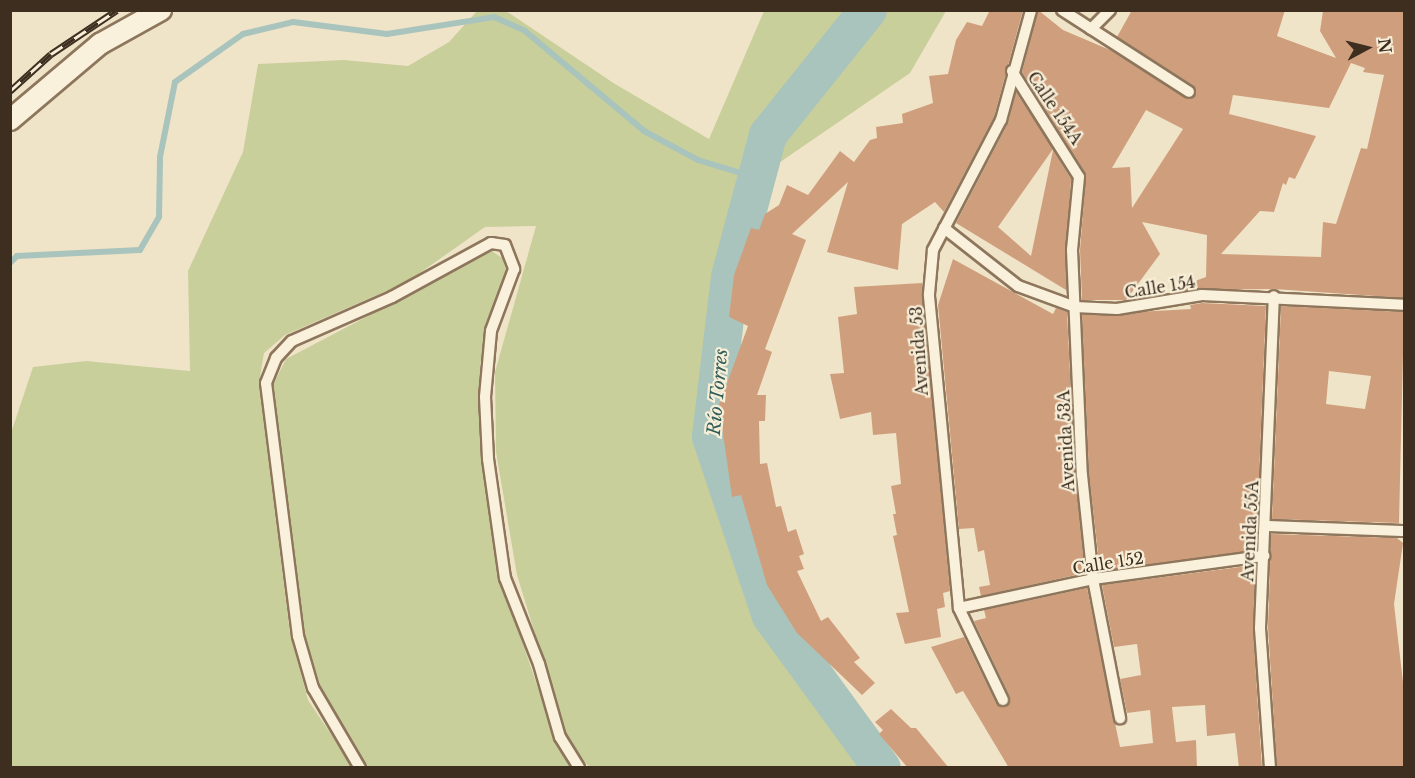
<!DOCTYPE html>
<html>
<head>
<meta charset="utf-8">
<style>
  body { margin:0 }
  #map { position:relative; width:1415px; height:778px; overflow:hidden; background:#f0e4c8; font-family:"Libre Baskerville",serif }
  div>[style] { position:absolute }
  .green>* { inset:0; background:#c9cf9b }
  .stream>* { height:6px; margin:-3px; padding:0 3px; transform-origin:3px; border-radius:3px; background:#a9c4bc }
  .river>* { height:38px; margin:-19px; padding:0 19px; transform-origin:19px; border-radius:19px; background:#a9c4bc }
  .building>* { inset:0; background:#cf9f7d }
  .roads { filter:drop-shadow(2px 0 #8d765c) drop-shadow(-2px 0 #8d765c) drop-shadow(0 2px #8d765c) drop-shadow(0 -2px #8d765c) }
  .lane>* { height:10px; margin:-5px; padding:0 5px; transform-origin:5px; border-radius:5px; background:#faf1dc }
  .street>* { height:20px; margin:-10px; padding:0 10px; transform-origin:10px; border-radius:10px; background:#faf1dc }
  .rail>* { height:7px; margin-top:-3.5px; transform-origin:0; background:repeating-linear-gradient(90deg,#f7eed8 0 14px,#3d2e20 0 28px); box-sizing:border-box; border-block:2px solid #3d2e20 }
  span { translate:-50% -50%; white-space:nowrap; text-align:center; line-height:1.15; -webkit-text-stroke:4.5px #f7eed8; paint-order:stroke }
  .street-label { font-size:16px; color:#3d2e20 }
  .water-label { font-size:18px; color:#2f5d5a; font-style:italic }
  .frame { position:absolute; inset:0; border:12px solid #3d2e20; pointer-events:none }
  .north { position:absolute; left:1337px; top:18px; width:60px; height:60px; -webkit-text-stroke:4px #f7eed8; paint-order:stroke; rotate:83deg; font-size:16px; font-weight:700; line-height:24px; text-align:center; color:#3d2e20 }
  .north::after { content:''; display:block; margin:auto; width:21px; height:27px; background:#3d2e20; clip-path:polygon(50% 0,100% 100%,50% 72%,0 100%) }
</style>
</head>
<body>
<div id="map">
  <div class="green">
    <i style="clip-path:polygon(477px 11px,506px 11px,615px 84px,709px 139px,764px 11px,946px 11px,910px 73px,757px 178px,730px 277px,711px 437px,771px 616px,882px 767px,589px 767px,567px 739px,517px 575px,496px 452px,495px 372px,536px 226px,485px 227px,407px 282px,285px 335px,264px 353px,259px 383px,290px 633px,308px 700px,353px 767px,11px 768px,10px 436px,33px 367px,86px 361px,190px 371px,188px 271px,243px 152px,258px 64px,344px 60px,408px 66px,449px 42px)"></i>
    <i style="clip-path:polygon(492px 251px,502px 258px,506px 270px,480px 365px,481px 460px,502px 583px,559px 749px,570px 767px,366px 767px,322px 691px,305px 636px,273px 385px,286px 359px)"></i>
  </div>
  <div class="stream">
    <i style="left:10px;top:263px;width:10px;rotate:-45deg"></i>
    <i style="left:17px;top:256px;width:123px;rotate:-2.8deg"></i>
    <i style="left:140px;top:250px;width:38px;rotate:-60deg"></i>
    <i style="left:159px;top:217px;width:60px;rotate:-89deg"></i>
    <i style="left:160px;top:157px;width:76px;rotate:-78.7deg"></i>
    <i style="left:175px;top:82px;width:83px;rotate:-35.2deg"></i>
    <i style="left:243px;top:34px;width:51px;rotate:-13.5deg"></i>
    <i style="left:293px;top:22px;width:95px;rotate:7.3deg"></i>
    <i style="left:387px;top:34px;width:108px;rotate:-9deg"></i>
    <i style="left:494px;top:17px;width:34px;rotate:24deg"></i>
    <i style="left:525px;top:31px;width:155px;rotate:40deg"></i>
    <i style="left:644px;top:131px;width:61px;rotate:28.2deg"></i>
    <i style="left:698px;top:160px;width:62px;rotate:17deg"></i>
  </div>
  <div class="river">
    <i style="left:868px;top:10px;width:160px;rotate:128.7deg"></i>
    <i style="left:768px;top:135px;width:147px;rotate:105deg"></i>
    <i style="left:730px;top:277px;width:161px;rotate:96.8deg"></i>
    <i style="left:711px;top:437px;width:189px;rotate:71.5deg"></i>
    <i style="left:771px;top:616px;width:188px;rotate:53.9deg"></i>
  </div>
  <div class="building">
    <i style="clip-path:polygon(990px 10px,1023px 10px,994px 117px,944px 212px,935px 202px,902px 224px,898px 270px,827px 252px,848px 182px,792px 234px,806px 240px,765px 349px,772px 352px,757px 395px,766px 395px,765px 421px,759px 421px,760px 464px,767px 463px,776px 507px,781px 506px,788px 532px,796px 529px,804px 554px,799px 556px,804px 569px,797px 571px,821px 621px,828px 617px,860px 658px,854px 662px,875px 683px,862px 695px,797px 633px,767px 585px,741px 495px,732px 497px,719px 405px,748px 326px,729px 317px,734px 275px,751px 228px,759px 230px,765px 214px,779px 205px,787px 185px,808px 195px,840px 151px,854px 162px,870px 140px,877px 138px,876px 127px,903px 123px,902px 114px,933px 103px,929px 76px,948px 74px,956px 40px,967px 22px,982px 26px)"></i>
    <i style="clip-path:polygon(evenodd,1038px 10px,1063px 30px,1110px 50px,1189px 99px,1196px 93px,1194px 86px,1117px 37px,1132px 10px,1285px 10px,1277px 36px,1336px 58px,1320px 31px,1323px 11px,1404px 10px,1404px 298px,1274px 289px,1185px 290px,1184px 285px,1206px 277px,1207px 235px,1142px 222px,1160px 254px,1126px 300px,1082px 300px,1080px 250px,1086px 174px,1022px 72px,1038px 10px,1351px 63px,1365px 68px,1363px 72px,1384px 75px,1367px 149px,1361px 148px,1336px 224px,1323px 222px,1321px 257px,1221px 254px,1260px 211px,1274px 212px,1283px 183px,1286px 185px,1289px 177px,1295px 179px,1316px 136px,1229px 114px,1233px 95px,1329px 108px,1351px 63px,1038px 10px,1146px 110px,1183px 129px,1132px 208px,1130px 167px,1112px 168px,1146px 110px)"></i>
    <i style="clip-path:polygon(1016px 92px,1053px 149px,998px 227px,1031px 256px,1053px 150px,1071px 179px,1066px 290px,956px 223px,1008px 123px)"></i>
    <i style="clip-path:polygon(953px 259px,1053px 314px,1056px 308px,1067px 312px,1075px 475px,1085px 573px,981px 596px,979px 587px,990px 585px,984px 550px,978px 552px,974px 528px,959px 529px,938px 305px)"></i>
    <i style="clip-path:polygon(922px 283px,950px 591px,943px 593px,945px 607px,937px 609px,941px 637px,905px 644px,896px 613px,909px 612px,893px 536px,897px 535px,893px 514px,896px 514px,891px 486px,901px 484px,896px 433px,873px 435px,871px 412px,840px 419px,830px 374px,844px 373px,838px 317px,857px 314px,854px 287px)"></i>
    <i style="clip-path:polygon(1202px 303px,1266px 306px,1256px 550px,1100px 571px,1089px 474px,1082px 315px,1191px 309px,1190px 305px)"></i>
    <i style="clip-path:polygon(evenodd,1281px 306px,1404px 312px,1399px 523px,1272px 519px,1281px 306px,1329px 371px,1371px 376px,1365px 409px,1326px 404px,1329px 371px)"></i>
    <i style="clip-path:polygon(1271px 534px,1397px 538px,1403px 543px,1394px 604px,1404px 691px,1404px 768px,1277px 768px,1268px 628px)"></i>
    <i style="clip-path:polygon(1255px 565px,1253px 629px,1262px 768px,1239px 768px,1235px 733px,1207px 736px,1205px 705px,1172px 707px,1176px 742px,1196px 740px,1197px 768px,1009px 768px,963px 691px,956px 694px,931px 647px,964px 637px,996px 703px,1006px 707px,1010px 697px,974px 621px,986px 618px,984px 610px,1087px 588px,1120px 747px,1153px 743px,1150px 710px,1127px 713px,1120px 679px,1141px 675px,1137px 644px,1114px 647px,1102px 585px)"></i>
    <i style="clip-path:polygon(891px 709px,911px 728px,916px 728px,949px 768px,908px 768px,879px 734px,883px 730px,875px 722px)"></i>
  </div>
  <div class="roads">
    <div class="lane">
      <i style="left:1062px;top:10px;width:151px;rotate:32.8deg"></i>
      <i style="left:1091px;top:29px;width:27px;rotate:-45deg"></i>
      <i style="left:1012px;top:71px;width:125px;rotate:57.7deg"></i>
      <i style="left:1079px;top:177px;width:73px;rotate:95.5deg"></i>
      <i style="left:1072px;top:250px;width:225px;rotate:87.5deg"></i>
      <i style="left:1082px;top:475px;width:105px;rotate:84deg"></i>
      <i style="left:1093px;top:579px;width:142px;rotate:79deg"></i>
      <i style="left:944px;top:228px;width:94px;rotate:38.1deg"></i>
      <i style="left:1018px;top:286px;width:61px;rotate:20.2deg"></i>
      <i style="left:1075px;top:307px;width:42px;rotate:2.7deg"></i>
      <i style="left:1117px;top:309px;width:86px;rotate:-9.4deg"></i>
      <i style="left:1202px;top:295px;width:202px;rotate:2.8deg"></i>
      <i style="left:1266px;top:526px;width:138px;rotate:2.1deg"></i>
      <i style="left:959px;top:608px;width:137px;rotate:-12.2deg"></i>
      <i style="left:1093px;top:579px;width:173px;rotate:-7.7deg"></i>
      <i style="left:1003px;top:700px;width:102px;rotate:-115.6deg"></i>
      <i style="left:959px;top:608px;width:315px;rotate:-95.5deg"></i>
      <i style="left:929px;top:294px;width:44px;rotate:-84.8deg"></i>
      <i style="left:933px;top:250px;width:147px;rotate:-62.4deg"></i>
      <i style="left:1001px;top:120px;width:114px;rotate:-74.7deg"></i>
      <i style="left:360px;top:768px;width:93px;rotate:-120.4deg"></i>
      <i style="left:313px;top:688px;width:54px;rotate:-106.1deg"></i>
      <i style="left:298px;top:636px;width:255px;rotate:-97.2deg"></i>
      <i style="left:266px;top:383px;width:27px;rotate:-68deg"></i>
      <i style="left:276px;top:358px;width:23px;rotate:-47deg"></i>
      <i style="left:292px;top:341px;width:109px;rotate:-23.7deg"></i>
      <i style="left:392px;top:297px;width:113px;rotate:-28.6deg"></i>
      <i style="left:491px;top:243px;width:14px;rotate:8deg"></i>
      <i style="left:505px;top:245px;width:26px;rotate:69deg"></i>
      <i style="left:514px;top:269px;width:66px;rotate:110.4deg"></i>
      <i style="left:491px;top:331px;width:66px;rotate:95.2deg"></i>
      <i style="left:485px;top:397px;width:62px;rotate:87.2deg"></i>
      <i style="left:488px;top:459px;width:120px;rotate:81.9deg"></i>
      <i style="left:505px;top:578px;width:92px;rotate:68.4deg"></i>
      <i style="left:539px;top:664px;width:76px;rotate:74deg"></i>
      <i style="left:560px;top:737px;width:36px;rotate:58deg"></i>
      <i style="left:1270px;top:768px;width:140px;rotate:-94.1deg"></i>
      <i style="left:1260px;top:628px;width:332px;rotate:-87.6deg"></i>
    </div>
    <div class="street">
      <i style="left:10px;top:120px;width:118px;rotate:-40.2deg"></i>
      <i style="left:100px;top:44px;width:70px;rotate:-29.1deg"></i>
    </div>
  </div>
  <div class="rail">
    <i style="left:10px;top:91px;width:55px;rotate:-42.1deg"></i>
    <i style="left:51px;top:54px;width:79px;rotate:-33.7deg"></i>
  </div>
  <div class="street-label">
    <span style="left:1055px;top:108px;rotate:56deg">Calle 154A</span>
    <span style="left:1160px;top:287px;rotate:-9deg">Calle 154</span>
    <span style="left:919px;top:351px;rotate:-94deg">Avenida 53</span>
    <span style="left:1066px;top:441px;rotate:-93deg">Avenida 53A</span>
    <span style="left:1250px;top:531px;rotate:-87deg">Avenida 55A</span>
    <span style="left:1108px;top:563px;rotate:-9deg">Calle 152</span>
  </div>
  <div class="water-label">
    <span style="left:718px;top:392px;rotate:-85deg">Río Torres</span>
  </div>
  <div class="frame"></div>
  <div class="north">N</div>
</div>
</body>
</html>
